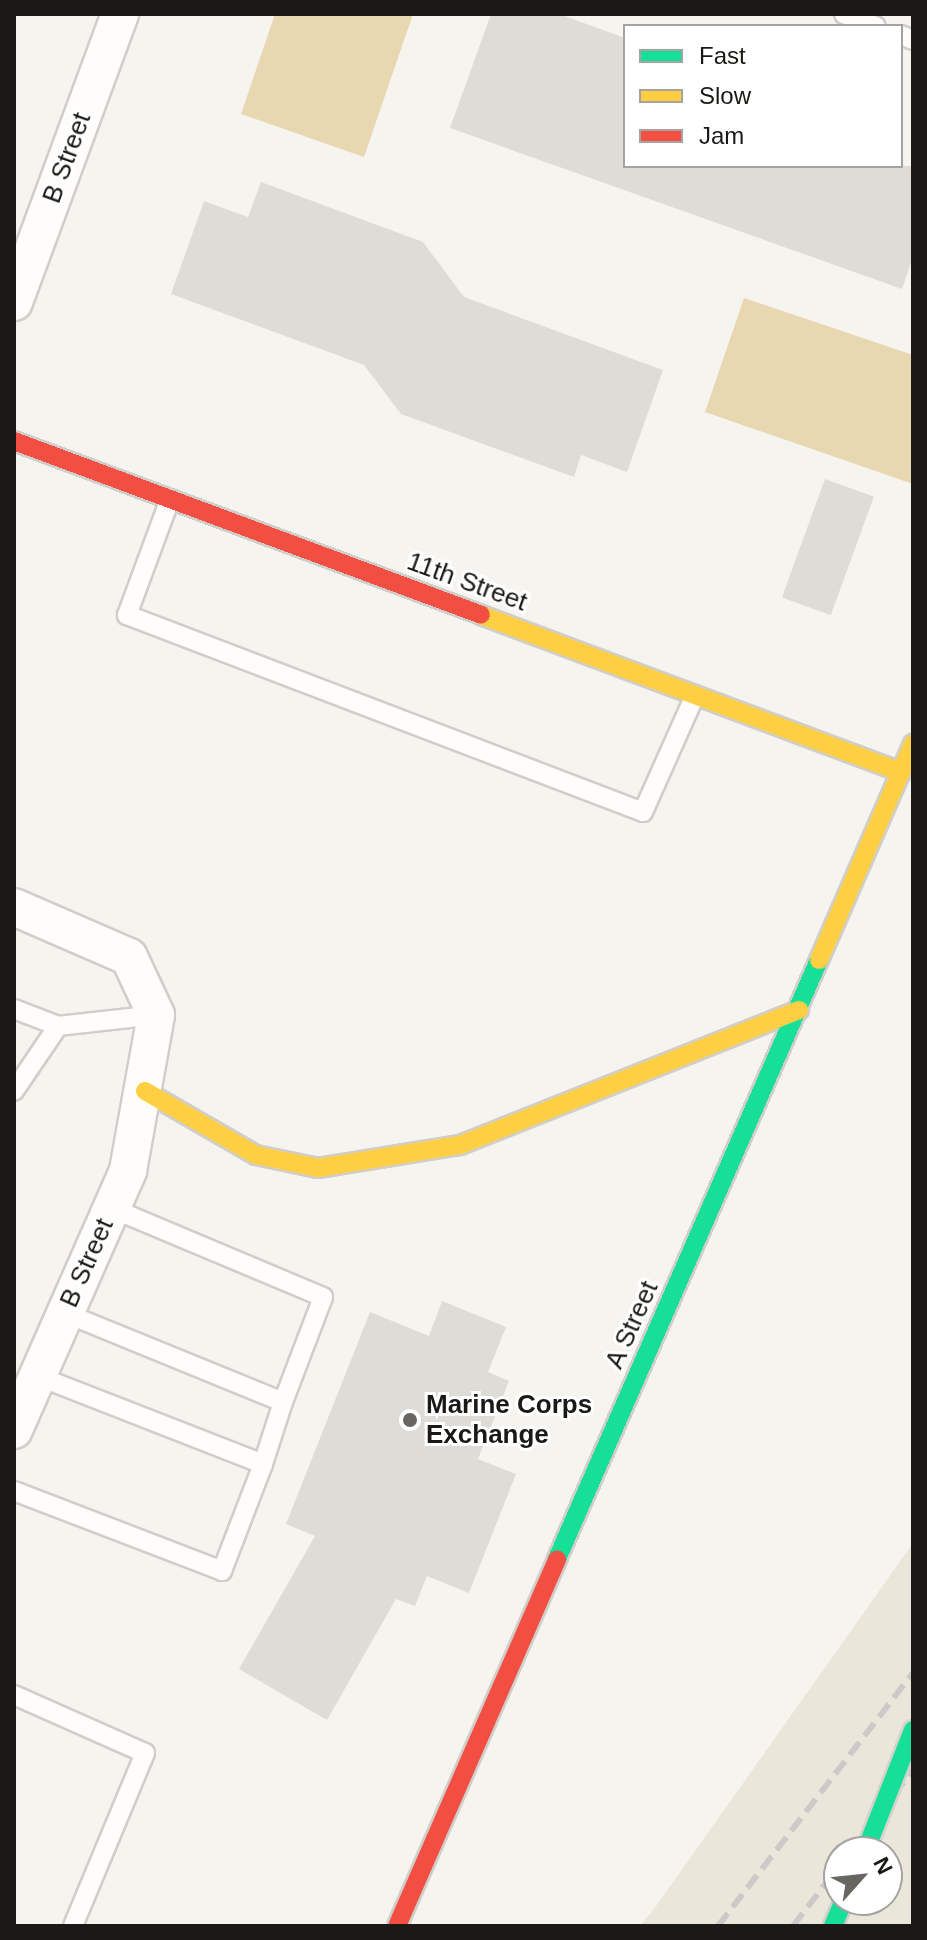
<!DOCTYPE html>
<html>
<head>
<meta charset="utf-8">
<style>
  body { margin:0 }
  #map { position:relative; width:927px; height:1940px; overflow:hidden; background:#f6f4ee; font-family:Arial,sans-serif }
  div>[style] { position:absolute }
  .built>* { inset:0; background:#ebe6da }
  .green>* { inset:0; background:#e8d8b2 }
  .building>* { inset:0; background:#dedcd7; transform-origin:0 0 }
  .roads { filter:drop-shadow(2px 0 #d0ceca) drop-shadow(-2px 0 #d0ceca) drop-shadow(0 2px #d0ceca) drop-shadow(0 -2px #d0ceca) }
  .lane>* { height:18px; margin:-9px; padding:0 9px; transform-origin:9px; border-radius:9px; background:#fefdfc }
  .street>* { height:36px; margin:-18px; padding:0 18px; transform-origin:18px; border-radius:18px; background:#fefdfc }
  .fast>* { height:18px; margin:-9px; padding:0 9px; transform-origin:9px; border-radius:9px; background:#16e098 }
  .slow>* { height:18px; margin:-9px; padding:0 9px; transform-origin:9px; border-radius:9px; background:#ffcf43 }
  .jam>* { height:18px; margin:-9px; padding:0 9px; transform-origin:9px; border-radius:9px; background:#f24e42 }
  .rail>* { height:6px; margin-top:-3px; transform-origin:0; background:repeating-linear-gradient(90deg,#cbcac8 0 16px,transparent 0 24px) }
  .bridges { filter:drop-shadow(2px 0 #d3d2ce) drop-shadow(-2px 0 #d3d2ce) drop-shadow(0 2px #d3d2ce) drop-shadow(0 -2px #d3d2ce) }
  .fast-bridge>* { height:18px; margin:-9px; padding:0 9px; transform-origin:9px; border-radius:9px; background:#16e098 }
  .dots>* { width:22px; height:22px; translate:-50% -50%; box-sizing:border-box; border:4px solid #fff; border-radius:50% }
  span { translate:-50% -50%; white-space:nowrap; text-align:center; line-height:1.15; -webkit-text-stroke:6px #fff; paint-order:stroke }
  .street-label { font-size:26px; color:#1b1915 }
  .poi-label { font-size:26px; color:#1b1915; font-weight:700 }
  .left { translate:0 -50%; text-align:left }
  .frame { position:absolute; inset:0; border:16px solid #1b1915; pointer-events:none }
  .legend { position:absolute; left:623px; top:24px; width:280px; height:144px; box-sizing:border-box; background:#fff; border:2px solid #a4a3a1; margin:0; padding:10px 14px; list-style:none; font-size:24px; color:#1b1915 }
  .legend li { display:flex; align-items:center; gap:16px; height:40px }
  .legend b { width:40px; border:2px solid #a4a3a1 }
  .north { position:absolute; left:823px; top:1836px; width:80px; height:80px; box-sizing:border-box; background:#fff; border:2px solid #a4a3a1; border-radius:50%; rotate:63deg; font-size:22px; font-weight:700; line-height:32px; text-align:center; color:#1b1915 }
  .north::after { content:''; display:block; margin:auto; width:28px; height:36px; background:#686661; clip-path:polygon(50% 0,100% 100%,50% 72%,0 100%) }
</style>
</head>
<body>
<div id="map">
  <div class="built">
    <i style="clip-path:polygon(evenodd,913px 1543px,913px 1926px,640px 1926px,654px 1909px,913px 1543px,839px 1852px,887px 1852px,887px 1900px,839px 1900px,839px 1852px)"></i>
  </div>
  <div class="green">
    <i style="clip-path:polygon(275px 14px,413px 14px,364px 157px,241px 114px)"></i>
    <i style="clip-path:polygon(744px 298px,913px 355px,913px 484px,705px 412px)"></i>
  </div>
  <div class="building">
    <i style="clip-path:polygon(491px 14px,559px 14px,625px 38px,625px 166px,913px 166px,913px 257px,902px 289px,450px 128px)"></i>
    <i style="clip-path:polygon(261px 182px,423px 242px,464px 297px,663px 370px,627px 472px,581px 455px,574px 477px,401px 414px,364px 365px,171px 294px,204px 201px,248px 217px)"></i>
    <i style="left:825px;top:479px;width:52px;height:126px;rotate:20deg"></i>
    <i style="clip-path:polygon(442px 1301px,506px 1327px,488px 1372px,509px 1381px,478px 1459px,516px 1474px,469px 1593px,427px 1576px,415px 1606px,396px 1599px,327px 1720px,239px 1669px,315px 1536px,286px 1524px,370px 1312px,429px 1336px)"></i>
  </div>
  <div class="roads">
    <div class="lane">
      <i style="left:844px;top:14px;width:34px;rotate:21deg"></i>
      <i style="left:901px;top:35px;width:13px;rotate:23deg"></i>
      <i style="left:170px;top:499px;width:124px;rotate:110.3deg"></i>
      <i style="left:127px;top:615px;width:552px;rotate:20.9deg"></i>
      <i style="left:643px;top:812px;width:128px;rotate:-66deg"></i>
      <i style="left:14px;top:1009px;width:47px;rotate:21.1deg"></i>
      <i style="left:58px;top:1026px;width:99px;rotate:-6.4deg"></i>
      <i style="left:14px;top:1091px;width:78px;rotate:-55.9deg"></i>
      <i style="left:65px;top:1313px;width:235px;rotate:22.2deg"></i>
      <i style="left:283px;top:1402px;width:112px;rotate:-69.1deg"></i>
      <i style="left:323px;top:1297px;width:230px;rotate:-157.2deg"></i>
      <i style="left:263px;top:1464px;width:65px;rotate:-72.1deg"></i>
      <i style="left:14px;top:1491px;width:223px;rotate:21deg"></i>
      <i style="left:222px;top:1571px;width:115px;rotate:-69deg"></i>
      <i style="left:263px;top:1464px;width:243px;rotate:-158.7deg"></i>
      <i style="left:14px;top:1695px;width:143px;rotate:23.9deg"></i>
      <i style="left:145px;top:1753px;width:187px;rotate:112.6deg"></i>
    </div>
    <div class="street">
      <i style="left:14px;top:302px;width:307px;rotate:-69.8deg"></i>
      <i style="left:14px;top:907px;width:125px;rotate:23.5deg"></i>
      <i style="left:129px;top:957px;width:64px;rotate:65deg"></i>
      <i style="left:156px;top:1015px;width:158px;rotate:100.2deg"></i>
      <i style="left:128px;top:1171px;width:283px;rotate:113.8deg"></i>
    </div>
    <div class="fast">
      <i style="left:557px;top:1559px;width:654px;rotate:-66.38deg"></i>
      <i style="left:833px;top:1926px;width:28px;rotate:-67deg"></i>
    </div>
    <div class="slow">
      <i style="left:481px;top:615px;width:449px;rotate:20.5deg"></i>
      <i style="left:819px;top:960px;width:236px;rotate:-66.5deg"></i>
      <i style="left:145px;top:1091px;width:128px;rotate:30deg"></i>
      <i style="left:256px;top:1155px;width:63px;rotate:11.8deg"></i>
      <i style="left:318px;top:1168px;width:144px;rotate:-9.2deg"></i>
      <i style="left:460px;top:1145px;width:365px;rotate:-21.7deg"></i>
    </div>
    <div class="jam">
      <i style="left:14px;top:441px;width:498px;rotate:20.4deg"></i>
      <i style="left:397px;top:1926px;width:400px;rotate:-66.4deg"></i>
    </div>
  </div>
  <div class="rail">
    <i style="left:850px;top:1852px;width:103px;rotate:-52.5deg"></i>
    <i style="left:718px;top:1926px;width:319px;rotate:-52.4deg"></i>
    <i style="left:793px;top:1926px;width:76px;rotate:-52.5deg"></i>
  </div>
  <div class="bridges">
    <div class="fast-bridge">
      <i style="left:865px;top:1852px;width:131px;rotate:-68.5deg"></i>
    </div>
  </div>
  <div class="dots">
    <i style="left:410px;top:1420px;background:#686661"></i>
  </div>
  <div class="street-label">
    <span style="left:67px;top:158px;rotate:-70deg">B Street</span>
    <span style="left:467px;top:582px;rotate:20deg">11th Street</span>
    <span style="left:87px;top:1263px;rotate:-66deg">B Street</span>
    <span style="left:632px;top:1325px;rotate:-66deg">A Street</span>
  </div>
  <div class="poi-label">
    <span class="left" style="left:426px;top:1420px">Marine Corps<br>Exchange</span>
  </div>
  <div class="frame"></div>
  <ul class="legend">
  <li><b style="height:10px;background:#16e098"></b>Fast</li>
  <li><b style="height:10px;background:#ffcf43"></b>Slow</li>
  <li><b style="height:10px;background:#f24e42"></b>Jam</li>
  </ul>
  <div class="north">N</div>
</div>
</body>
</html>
